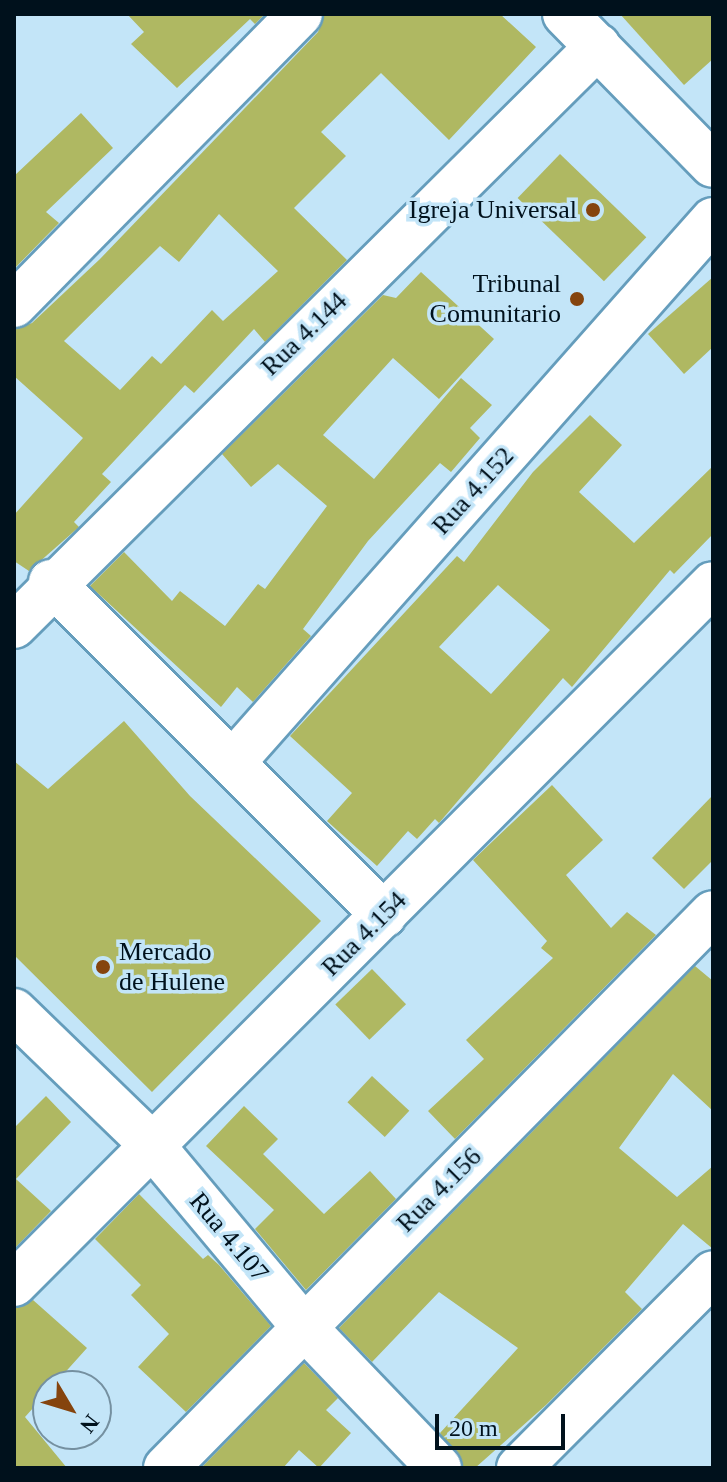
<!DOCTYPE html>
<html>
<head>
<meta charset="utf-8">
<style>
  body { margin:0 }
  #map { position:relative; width:727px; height:1482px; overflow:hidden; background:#c3e5f8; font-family:Georgia,serif }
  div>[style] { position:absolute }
  .building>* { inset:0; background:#afb862; transform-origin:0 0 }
  .roads { filter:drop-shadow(2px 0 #659dbc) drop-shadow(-2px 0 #659dbc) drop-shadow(0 2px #659dbc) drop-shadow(0 -2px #659dbc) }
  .minor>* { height:44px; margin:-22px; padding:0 22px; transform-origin:22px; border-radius:22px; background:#fff }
  .tertiary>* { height:44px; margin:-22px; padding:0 22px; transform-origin:22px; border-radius:22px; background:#fff }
  .dots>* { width:22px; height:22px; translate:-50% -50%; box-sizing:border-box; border:4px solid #c3e5f8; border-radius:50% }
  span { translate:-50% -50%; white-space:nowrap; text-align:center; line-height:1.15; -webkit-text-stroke:7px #c3e5f8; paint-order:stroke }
  .poi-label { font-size:26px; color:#00111c }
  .right { translate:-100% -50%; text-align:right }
  .left { translate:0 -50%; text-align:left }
  .street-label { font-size:26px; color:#00111c }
  .frame { position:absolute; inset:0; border:16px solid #00111c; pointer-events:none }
  .north { position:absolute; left:32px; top:1370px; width:80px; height:80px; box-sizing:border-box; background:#c3e5f8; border:2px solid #7590a0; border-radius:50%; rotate:128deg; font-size:22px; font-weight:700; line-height:32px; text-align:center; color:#00111c }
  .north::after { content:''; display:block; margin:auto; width:28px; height:36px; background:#85440e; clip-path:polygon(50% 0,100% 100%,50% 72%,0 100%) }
  .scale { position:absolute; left:435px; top:1414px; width:130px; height:36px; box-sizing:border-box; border:4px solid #00111c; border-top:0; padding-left:10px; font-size:24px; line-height:28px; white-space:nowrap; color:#00111c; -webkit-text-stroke:6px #c3e5f8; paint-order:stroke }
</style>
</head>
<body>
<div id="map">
  <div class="building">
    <i style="clip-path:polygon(127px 14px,265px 14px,255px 24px,250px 19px,177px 88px,131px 44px,144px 32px)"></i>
    <i style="clip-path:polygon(evenodd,324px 14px,500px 14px,536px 47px,449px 140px,381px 73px,321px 132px,346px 156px,294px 208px,347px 260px,265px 342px,254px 329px,194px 393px,185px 385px,102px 474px,111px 482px,74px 522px,79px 527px,29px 571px,14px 561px,14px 515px,83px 438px,14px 376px,14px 329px,32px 323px,100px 259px,318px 32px,324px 14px,219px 214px,278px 271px,223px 321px,212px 310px,161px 364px,152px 356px,120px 390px,64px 341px,160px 246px,179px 262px,219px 214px)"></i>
    <i style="clip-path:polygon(620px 14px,713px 14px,713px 59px,684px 85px)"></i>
    <i style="clip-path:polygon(81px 113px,113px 148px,46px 212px,59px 223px,14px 269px,14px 176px)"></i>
    <i style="left:560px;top:154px;width:120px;height:61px;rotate:44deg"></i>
    <i style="clip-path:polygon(421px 272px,494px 339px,439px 399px,393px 358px,323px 435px,374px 479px,461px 378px,492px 405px,470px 428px,480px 438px,451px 472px,440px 463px,368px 541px,303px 629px,311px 636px,253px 702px,237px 687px,221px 707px,90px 586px,124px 552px,172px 601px,180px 591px,225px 626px,258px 584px,265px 589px,327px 506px,278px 464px,251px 487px,222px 454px,383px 295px,396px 298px)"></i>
    <i style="clip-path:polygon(713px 277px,713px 347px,684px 374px,648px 334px)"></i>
    <i style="clip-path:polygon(evenodd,590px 415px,622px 445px,579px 492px,634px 543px,713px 466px,713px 534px,674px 574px,670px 570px,572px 687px,563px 678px,439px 823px,435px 819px,417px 839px,408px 831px,377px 866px,327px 821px,352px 793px,290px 736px,457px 556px,464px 562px,533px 472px,590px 415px,498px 585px,550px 630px,491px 694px,439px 647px,498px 585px)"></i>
    <i style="clip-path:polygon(124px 721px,190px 796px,321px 921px,152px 1092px,14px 955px,14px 761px,48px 789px)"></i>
    <i style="clip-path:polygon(552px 785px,603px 840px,566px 875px,611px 928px,627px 912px,656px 935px,455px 1139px,428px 1111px,484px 1059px,466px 1040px,553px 958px,541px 948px,547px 941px,473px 860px)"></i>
    <i style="clip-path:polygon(713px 795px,713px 860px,684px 889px,652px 858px)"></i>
    <i style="clip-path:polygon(695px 966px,713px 981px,713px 1111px,673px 1074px,619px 1148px,677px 1197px,713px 1166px,713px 1249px,683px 1224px,625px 1292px,642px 1309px,546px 1405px,475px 1468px,463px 1468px,440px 1433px,518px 1348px,439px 1292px,372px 1362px,339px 1328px)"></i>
    <i style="left:372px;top:969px;width:49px;height:51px;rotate:46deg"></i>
    <i style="left:372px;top:1076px;width:51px;height:36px;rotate:43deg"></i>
    <i style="clip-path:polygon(46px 1096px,71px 1122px,16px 1179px,51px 1211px,14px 1249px,14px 1128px)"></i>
    <i style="clip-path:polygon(244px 1106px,278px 1139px,263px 1154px,324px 1214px,370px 1171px,396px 1199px,306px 1290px,255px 1229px,274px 1210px,206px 1146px)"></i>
    <i style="clip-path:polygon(139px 1194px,203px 1259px,208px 1255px,219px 1265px,271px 1326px,186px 1412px,138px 1367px,169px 1334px,131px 1295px,141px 1285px,95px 1239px)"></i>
    <i style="clip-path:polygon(33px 1300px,87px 1348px,25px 1417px,67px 1468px,14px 1468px,14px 1308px)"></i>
    <i style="clip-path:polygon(304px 1363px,338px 1398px,326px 1410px,351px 1433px,319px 1468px,299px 1450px,283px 1468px,201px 1468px)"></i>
  </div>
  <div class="roads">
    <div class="minor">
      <i style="left:14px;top:305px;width:408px;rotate:-45.5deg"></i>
      <i style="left:51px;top:582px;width:471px;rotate:45deg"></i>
      <i style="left:14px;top:626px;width:823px;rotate:-44.8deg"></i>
      <i style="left:233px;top:762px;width:724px;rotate:-48.47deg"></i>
      <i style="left:14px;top:1011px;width:190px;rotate:44.1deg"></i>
      <i style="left:150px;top:1143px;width:240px;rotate:50.1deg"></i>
      <i style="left:304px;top:1327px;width:195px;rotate:46.2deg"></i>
      <i style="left:14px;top:1284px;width:989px;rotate:-45.04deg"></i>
      <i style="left:166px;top:1468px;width:779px;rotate:-45.42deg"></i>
      <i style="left:519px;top:1468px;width:275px;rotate:-45.1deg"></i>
    </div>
    <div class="tertiary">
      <i style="left:565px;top:14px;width:211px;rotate:45.6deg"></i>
    </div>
  </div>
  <div class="dots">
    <i style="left:593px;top:210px;background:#85440e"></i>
    <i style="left:577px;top:299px;background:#85440e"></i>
    <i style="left:103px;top:967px;background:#85440e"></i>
  </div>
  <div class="poi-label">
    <span class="right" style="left:577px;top:210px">Igreja Universal</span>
    <span class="right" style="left:561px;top:299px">Tribunal<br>Comunitario</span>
    <span class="left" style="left:119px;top:967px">Mercado<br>de Hulene</span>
  </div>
  <div class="street-label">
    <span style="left:304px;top:334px;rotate:-44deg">Rua 4.144</span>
    <span style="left:473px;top:491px;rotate:-48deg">Rua 4.152</span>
    <span style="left:364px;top:934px;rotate:-45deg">Rua 4.154</span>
    <span style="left:439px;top:1190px;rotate:-45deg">Rua 4.156</span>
    <span style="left:229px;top:1237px;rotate:50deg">Rua 4.107</span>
  </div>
  <div class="frame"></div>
  <div class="north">N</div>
  <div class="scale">20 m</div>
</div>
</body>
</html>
